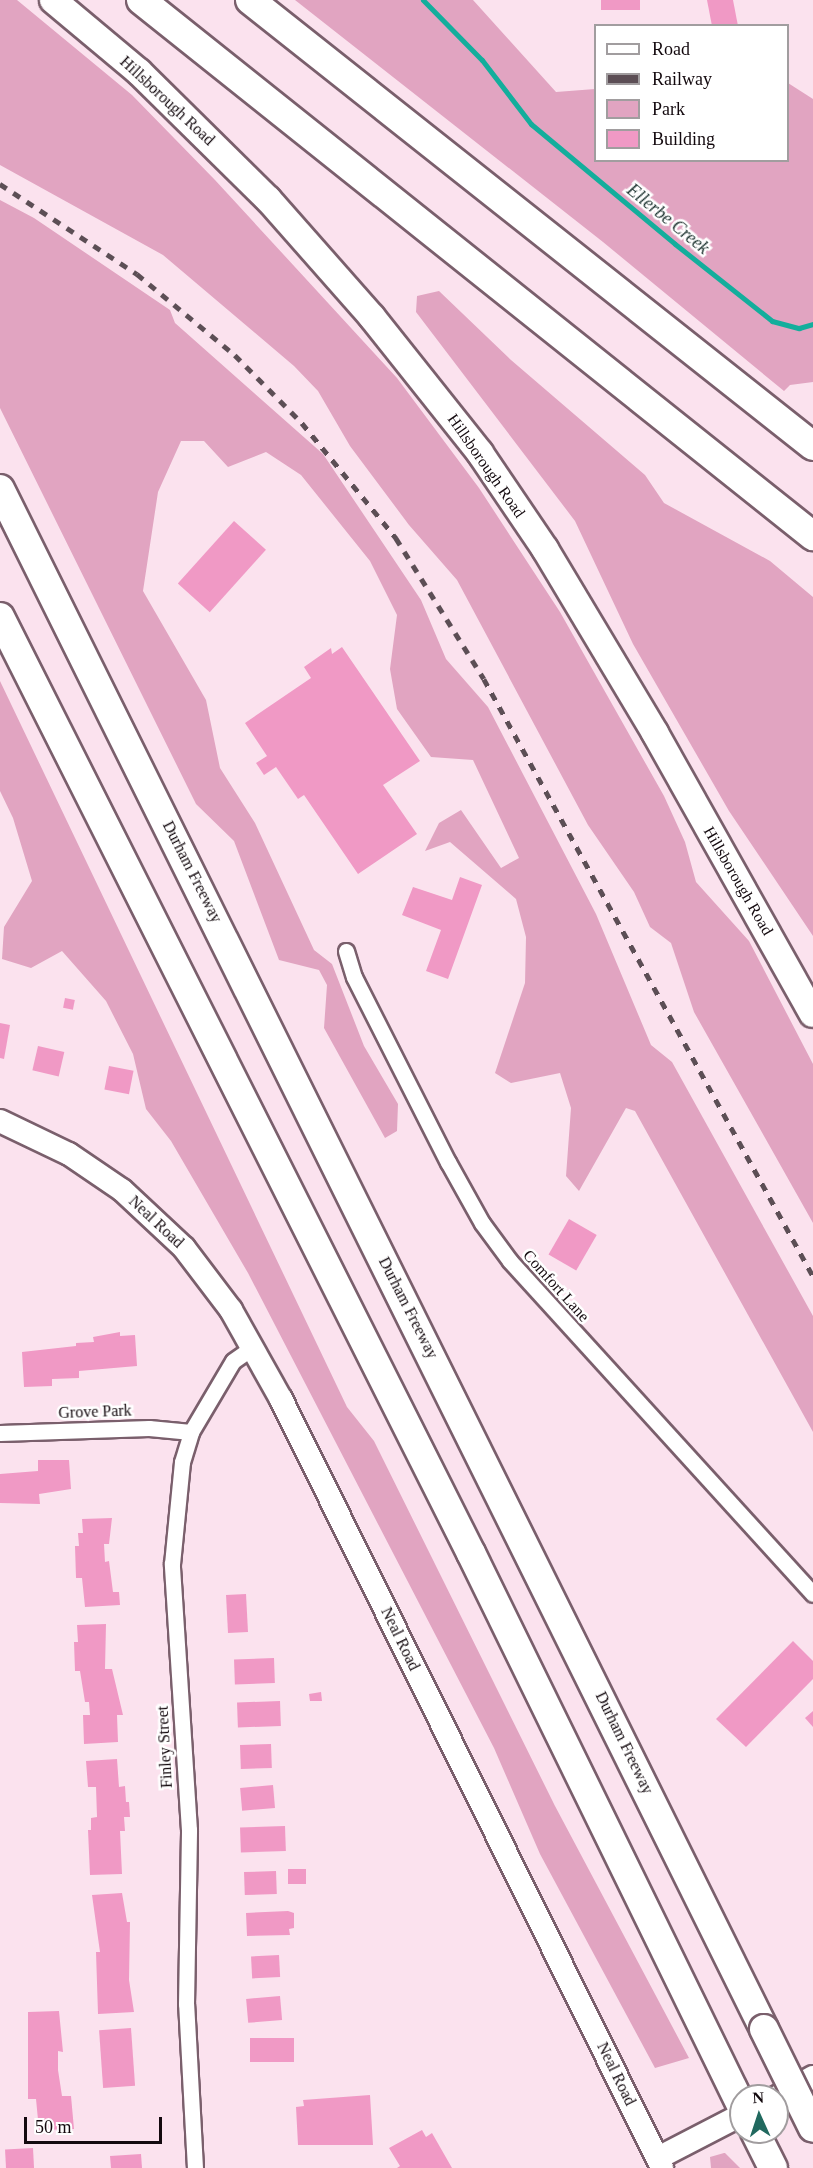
<!DOCTYPE html>
<html>
<head>
<meta charset="utf-8">
<style>
  body { margin:0 }
  #map { position:relative; width:813px; height:2168px; overflow:hidden; background:#fbe2ee; font-family:Georgia,serif }
  div>[style] { position:absolute }
  .green>* { inset:0; background:#e1a4c1 }
  .stream>* { height:5px; margin:-2.5px; padding:0 2.5px; transform-origin:2.5px; border-radius:2.5px; background:#13ae9c }
  .building>* { inset:0; background:#f099c5; transform-origin:0 0 }
  .roads { filter:drop-shadow(2px 0 #7a5f6c) drop-shadow(-2px 0 #7a5f6c) drop-shadow(0 2px #7a5f6c) drop-shadow(0 -2px #7a5f6c) }
  .street>* { height:15px; margin:-7.5px; padding:0 7.5px; transform-origin:7.5px; border-radius:7.5px; background:#fff }
  .secondary>* { height:22px; margin:-11px; padding:0 11px; transform-origin:11px; border-radius:11px; background:#fff }
  .primary>* { height:26px; margin:-13px; padding:0 13px; transform-origin:13px; border-radius:13px; background:#fff }
  .highway>* { height:28px; margin:-14px; padding:0 14px; transform-origin:14px; border-radius:14px; background:#fff }
  .rail>* { height:4.5px; margin-top:-2.25px; transform-origin:0; background:repeating-linear-gradient(90deg,#5c4e55 0 8px,transparent 0 16px) }
  .bridges { filter:drop-shadow(2px 0 #7a5f6c) drop-shadow(-2px 0 #7a5f6c) drop-shadow(0 2px #7a5f6c) drop-shadow(0 -2px #7a5f6c) }
  .highway-bridge>* { height:28px; margin:-14px; padding:0 14px; transform-origin:14px; border-radius:14px; background:#fff }
  span { translate:-50% -50%; white-space:nowrap; text-align:center; line-height:1.15; -webkit-text-stroke:5px #fff; paint-order:stroke }
  .street-label { font-size:16px; color:#13090e }
  .water-label { font-size:18px; color:#1b312e; font-style:italic }
  .legend { position:absolute; left:594px; top:24px; width:195px; height:138px; box-sizing:border-box; background:#fff; border:2px solid #a19d9f; margin:0; padding:8px 10px; list-style:none; font-size:18px; color:#13090e }
  .legend li { display:flex; align-items:center; gap:12px; height:30px }
  .legend b { width:30px; border:2px solid #a19d9f }
  .north { position:absolute; left:729px; top:2084px; width:60px; height:60px; box-sizing:border-box; background:#fff; border:2px solid #a19d9f; border-radius:50%; rotate:357deg; font-size:16px; font-weight:700; line-height:24px; text-align:center; color:#13090e }
  .north::after { content:''; display:block; margin:auto; width:21px; height:27px; background:#21695f; clip-path:polygon(50% 0,100% 100%,50% 72%,0 100%) }
  .scale { position:absolute; left:24px; top:2117px; width:138px; height:27px; box-sizing:border-box; border:3px solid #13090e; border-top:0; padding-left:8px; font-size:18px; line-height:21px; white-space:nowrap; color:#13090e; -webkit-text-stroke:4px #fff; paint-order:stroke }
</style>
</head>
<body>
<div id="map">
  <div class="green">
    <i style="clip-path:polygon(0 0,17px 0,132px 95px,215px 180px,397px 378px,479px 488px,560px 612px,664px 796px,685px 842px,696px 882px,749px 941px,813px 1064px,813px 1223px,694px 1012px,671px 943px,650px 927px,634px 892px,588px 825px,457px 580px,409px 525px,350px 446px,318px 391px,294px 366px,163px 255px,0 165px)"></i>
    <i style="clip-path:polygon(295px 0,473px 0,556px 92px,595px 89px,596px 160px,788px 160px,788px 83px,813px 99px,813px 382px,790px 385px,784px 391px,603px 242px)"></i>
    <i style="clip-path:polygon(0 200px,34px 218px,170px 310px,175px 323px,323px 454px,421px 600px,446px 659px,488px 707px,596px 914px,651px 1045px,672px 1062px,813px 1316px,813px 1432px,635px 1111px,626px 1108px,579px 1191px,566px 1176px,571px 1108px,560px 1073px,511px 1083px,495px 1073px,525px 983px,526px 937px,516px 899px,450px 842px,425px 851px,439px 823px,461px 810px,501px 868px,519px 858px,473px 760px,431px 757px,397px 709px,390px 669px,397px 615px,370px 561px,301px 475px,266px 452px,228px 467px,204px 441px,181px 441px,158px 492px,143px 591px,206px 700px,220px 768px,255px 823px,314px 950px,332px 964px,364px 1046px,398px 1104px,397px 1131px,385px 1138px,324px 1028px,327px 985px,319px 970px,279px 960px,234px 841px,196px 804px,0 408px)"></i>
    <i style="clip-path:polygon(439px 291px,511px 360px,645px 475px,664px 503px,770px 561px,813px 597px,813px 936px,729px 811px,633px 644px,575px 521px,416px 312px,417px 296px)"></i>
    <i style="clip-path:polygon(0 681px,347px 1407px,374px 1441px,555px 1806px,689px 2058px,655px 2068px,540px 1854px,494px 1748px,248px 1273px,171px 1141px,146px 1109px,133px 1054px,106px 1001px,62px 951px,31px 968px,2px 959px,4px 927px,32px 881px,13px 818px,0 791px)"></i>
    <i style="clip-path:polygon(724px 2153px,725px 2153px,740px 2168px,711px 2168px,710px 2157px)"></i>
  </div>
  <div class="stream">
    <i style="left:423px;top:0;width:84px;rotate:45.5deg"></i>
    <i style="left:482px;top:60px;width:81px;rotate:52.6deg"></i>
    <i style="left:531px;top:124px;width:187px;rotate:39.8deg"></i>
    <i style="left:675px;top:244px;width:124px;rotate:38.4deg"></i>
    <i style="left:772px;top:321px;width:28px;rotate:15deg"></i>
    <i style="left:799px;top:328px;width:15px;rotate:-16deg"></i>
  </div>
  <div class="building">
    <i style="left:601px;top:0;width:39px;height:10px"></i>
    <i style="clip-path:polygon(707px 0,733px 0,738px 26px,712px 26px)"></i>
    <i style="left:234px;top:521px;width:43px;height:84px;rotate:42deg"></i>
    <i style="clip-path:polygon(342px 647px,420px 761px,383px 785px,417px 834px,358px 874px,304px 795px,298px 799px,276px 767px,264px 775px,256px 763px,267px 756px,245px 723px,311px 678px,304px 667px,331px 648px,332px 654px)"></i>
    <i style="clip-path:polygon(460px 877px,482px 885px,448px 979px,426px 971px,441px 930px,402px 915px,413px 887px,452px 900px)"></i>
    <i style="left:65px;top:998px;width:10px;height:10px;rotate:11deg"></i>
    <i style="clip-path:polygon(0 1023px,10px 1025px,4px 1059px,0 1058px)"></i>
    <i style="left:38px;top:1046px;width:27px;height:25px;rotate:13deg"></i>
    <i style="left:109px;top:1066px;width:25px;height:24px;rotate:11deg"></i>
    <i style="left:569px;top:1219px;width:32px;height:41px;rotate:30deg"></i>
    <i style="clip-path:polygon(120px 1332px,120px 1336px,135px 1335px,137px 1366px,79px 1371px,79px 1378px,52px 1379px,52px 1386px,24px 1387px,22px 1352px,76px 1346px,76px 1343px,94px 1342px,93px 1337px)"></i>
    <i style="clip-path:polygon(38px 1460px,69px 1460px,71px 1489px,39px 1494px,40px 1504px,0 1503px,0 1474px,38px 1471px)"></i>
    <i style="clip-path:polygon(112px 1518px,109px 1544px,104px 1544px,105px 1562px,109px 1561px,113px 1592px,119px 1592px,120px 1605px,85px 1607px,82px 1578px,76px 1578px,75px 1546px,79px 1546px,78px 1533px,83px 1533px,82px 1519px)"></i>
    <i style="left:246px;top:1594px;width:38px;height:20px;rotate:87deg"></i>
    <i style="clip-path:polygon(106px 1624px,105px 1669px,112px 1669px,123px 1715px,117px 1715px,118px 1742px,84px 1744px,83px 1715px,90px 1715px,89px 1702px,85px 1702px,80px 1671px,75px 1671px,74px 1642px,78px 1642px,77px 1625px)"></i>
    <i style="clip-path:polygon(793px 1641px,813px 1661px,813px 1679px,746px 1747px,716px 1719px)"></i>
    <i style="left:274px;top:1658px;width:25px;height:40px;rotate:88deg"></i>
    <i style="clip-path:polygon(321px 1692px,322px 1701px,310px 1701px,309px 1694px)"></i>
    <i style="left:280px;top:1701px;width:25px;height:43px;rotate:88deg"></i>
    <i style="clip-path:polygon(813px 1711px,813px 1727px,805px 1718px)"></i>
    <i style="left:271px;top:1744px;width:24px;height:31px;rotate:88deg"></i>
    <i style="clip-path:polygon(117px 1759px,119px 1787px,125px 1786px,126px 1802px,129px 1802px,130px 1817px,124px 1817px,125px 1831px,120px 1831px,122px 1874px,90px 1875px,88px 1830px,91px 1830px,91px 1818px,97px 1817px,96px 1787px,88px 1787px,86px 1761px)"></i>
    <i style="left:273px;top:1785px;width:23px;height:33px;rotate:85deg"></i>
    <i style="left:285px;top:1826px;width:25px;height:45px;rotate:88deg"></i>
    <i style="left:306px;top:1869px;width:15px;height:18px;rotate:90deg"></i>
    <i style="left:276px;top:1871px;width:23px;height:32px;rotate:88deg"></i>
    <i style="clip-path:polygon(122px 1893px,127px 1922px,130px 1922px,129px 1980px,134px 2012px,98px 2014px,96px 1952px,100px 1952px,92px 1895px)"></i>
    <i style="clip-path:polygon(288px 1911px,294px 1913px,294px 1928px,289px 1929px,290px 1935px,247px 1936px,246px 1913px)"></i>
    <i style="left:279px;top:1955px;width:22px;height:28px;rotate:87deg"></i>
    <i style="left:280px;top:1996px;width:24px;height:34px;rotate:85deg"></i>
    <i style="clip-path:polygon(59px 2011px,63px 2052px,58px 2051px,58px 2070px,62px 2096px,71px 2096px,74px 2129px,39px 2130px,36px 2099px,28px 2099px,28px 2012px)"></i>
    <i style="left:131px;top:2028px;width:58px;height:32px;rotate:86deg"></i>
    <i style="left:294px;top:2038px;width:24px;height:44px;rotate:90deg"></i>
    <i style="clip-path:polygon(370px 2095px,373px 2145px,298px 2145px,296px 2107px,304px 2106px,303px 2100px)"></i>
    <i style="clip-path:polygon(422px 2130px,426px 2137px,432px 2133px,452px 2168px,397px 2168px,400px 2166px,389px 2148px)"></i>
    <i style="left:33px;top:2148px;width:20px;height:28px;rotate:87deg"></i>
    <i style="clip-path:polygon(141px 2154px,142px 2168px,111px 2168px,110px 2156px)"></i>
  </div>
  <div class="roads">
    <div class="street">
      <i style="left:346px;top:951px;width:27px;rotate:73deg"></i>
      <i style="left:354px;top:977px;width:208px;rotate:63.1deg"></i>
      <i style="left:448px;top:1162px;width:70px;rotate:60.9deg"></i>
      <i style="left:482px;top:1223px;width:47px;rotate:53.6deg"></i>
      <i style="left:510px;top:1261px;width:450px;rotate:47.7deg"></i>
      <i style="left:0;top:1433px;width:149px;rotate:-1.9deg"></i>
      <i style="left:149px;top:1428px;width:42px;rotate:5.4deg"></i>
      <i style="left:195px;top:2168px;width:164px;rotate:-93.1deg"></i>
      <i style="left:186px;top:2004px;width:174px;rotate:-89deg"></i>
      <i style="left:189px;top:1830px;width:267px;rotate:-93.7deg"></i>
      <i style="left:172px;top:1564px;width:102px;rotate:-84.4deg"></i>
      <i style="left:182px;top:1462px;width:31px;rotate:-73deg"></i>
      <i style="left:191px;top:1432px;width:82px;rotate:-59.4deg"></i>
      <i style="left:233px;top:1361px;width:24px;rotate:-35deg"></i>
    </div>
    <div class="secondary">
      <i style="left:0;top:1121px;width:76px;rotate:25.6deg"></i>
      <i style="left:69px;top:1154px;width:64px;rotate:34.2deg"></i>
      <i style="left:122px;top:1190px;width:85px;rotate:43.1deg"></i>
      <i style="left:184px;top:1248px;width:78px;rotate:52.8deg"></i>
      <i style="left:231px;top:1310px;width:102px;rotate:60.7deg"></i>
      <i style="left:281px;top:1399px;width:858px;rotate:63.64deg"></i>
      <i style="left:777px;top:2097px;width:41px;rotate:-29.1deg"></i>
      <i style="left:658px;top:2158px;width:93px;rotate:-27.4deg"></i>
    </div>
    <div class="primary">
      <i style="left:53px;top:0;width:112px;rotate:39.9deg"></i>
      <i style="left:139px;top:72px;width:181px;rotate:44.6deg"></i>
      <i style="left:268px;top:199px;width:157px;rotate:48.6deg"></i>
      <i style="left:372px;top:317px;width:174px;rotate:51.5deg"></i>
      <i style="left:480px;top:453px;width:116px;rotate:55.9deg"></i>
      <i style="left:545px;top:549px;width:214px;rotate:59.1deg"></i>
      <i style="left:655px;top:733px;width:322px;rotate:60.7deg"></i>
    </div>
    <div class="highway">
      <i style="left:141px;top:0;width:860px;rotate:38.58deg"></i>
      <i style="left:250px;top:0;width:718px;rotate:38.39deg"></i>
      <i style="left:0;top:489px;width:1719px;rotate:63.61deg"></i>
      <i style="left:0;top:617px;width:1048px;rotate:63.29deg"></i>
      <i style="left:471px;top:1553px;width:614px;rotate:63.94deg"></i>
      <i style="left:755px;top:2132px;width:40px;rotate:63.4deg"></i>
    </div>
  </div>
  <div class="rail">
    <i style="left:0;top:184px;width:164px;rotate:33.3deg"></i>
    <i style="left:137px;top:274px;width:127px;rotate:39.6deg"></i>
    <i style="left:235px;top:355px;width:95px;rotate:45.4deg"></i>
    <i style="left:302px;top:423px;width:149px;rotate:50.7deg"></i>
    <i style="left:396px;top:538px;width:166px;rotate:58deg"></i>
    <i style="left:484px;top:679px;width:682px;rotate:61.14deg"></i>
  </div>
  <div class="bridges">
    <div class="highway-bridge">
      <i style="left:764px;top:2029px;width:110px;rotate:63.7deg"></i>
    </div>
  </div>
  <div class="street-label">
    <span style="left:167px;top:101px;rotate:43deg">Hillsborough Road</span>
    <span style="left:486px;top:466px;rotate:55deg">Hillsborough Road</span>
    <span style="left:192px;top:872px;rotate:63deg">Durham Freeway</span>
    <span style="left:738px;top:881px;rotate:60deg">Hillsborough Road</span>
    <span style="left:156px;top:1222px;rotate:43deg">Neal Road</span>
    <span style="left:556px;top:1286px;rotate:48deg">Comfort Lane</span>
    <span style="left:408px;top:1308px;rotate:63deg">Durham Freeway</span>
    <span style="left:95px;top:1412px;rotate:-2deg">Grove Park</span>
    <span style="left:400px;top:1639px;rotate:64deg">Neal Road</span>
    <span style="left:624px;top:1743px;rotate:64deg">Durham Freeway</span>
    <span style="left:165px;top:1747px;rotate:-93deg">Finley Street</span>
    <span style="left:616px;top:2074px;rotate:64deg">Neal Road</span>
  </div>
  <div class="water-label">
    <span style="left:668px;top:219px;rotate:39deg">Ellerbe Creek</span>
  </div>
  <ul class="legend">
  <li><b style="height:8px;background:#fff"></b>Road</li>
  <li><b style="height:8px;background:#5c4e55"></b>Railway</li>
  <li><b style="height:16px;background:#e1a4c1"></b>Park</li>
  <li><b style="height:16px;background:#f099c5"></b>Building</li>
  </ul>
  <div class="north">N</div>
  <div class="scale">50 m</div>
</div>
</body>
</html>
